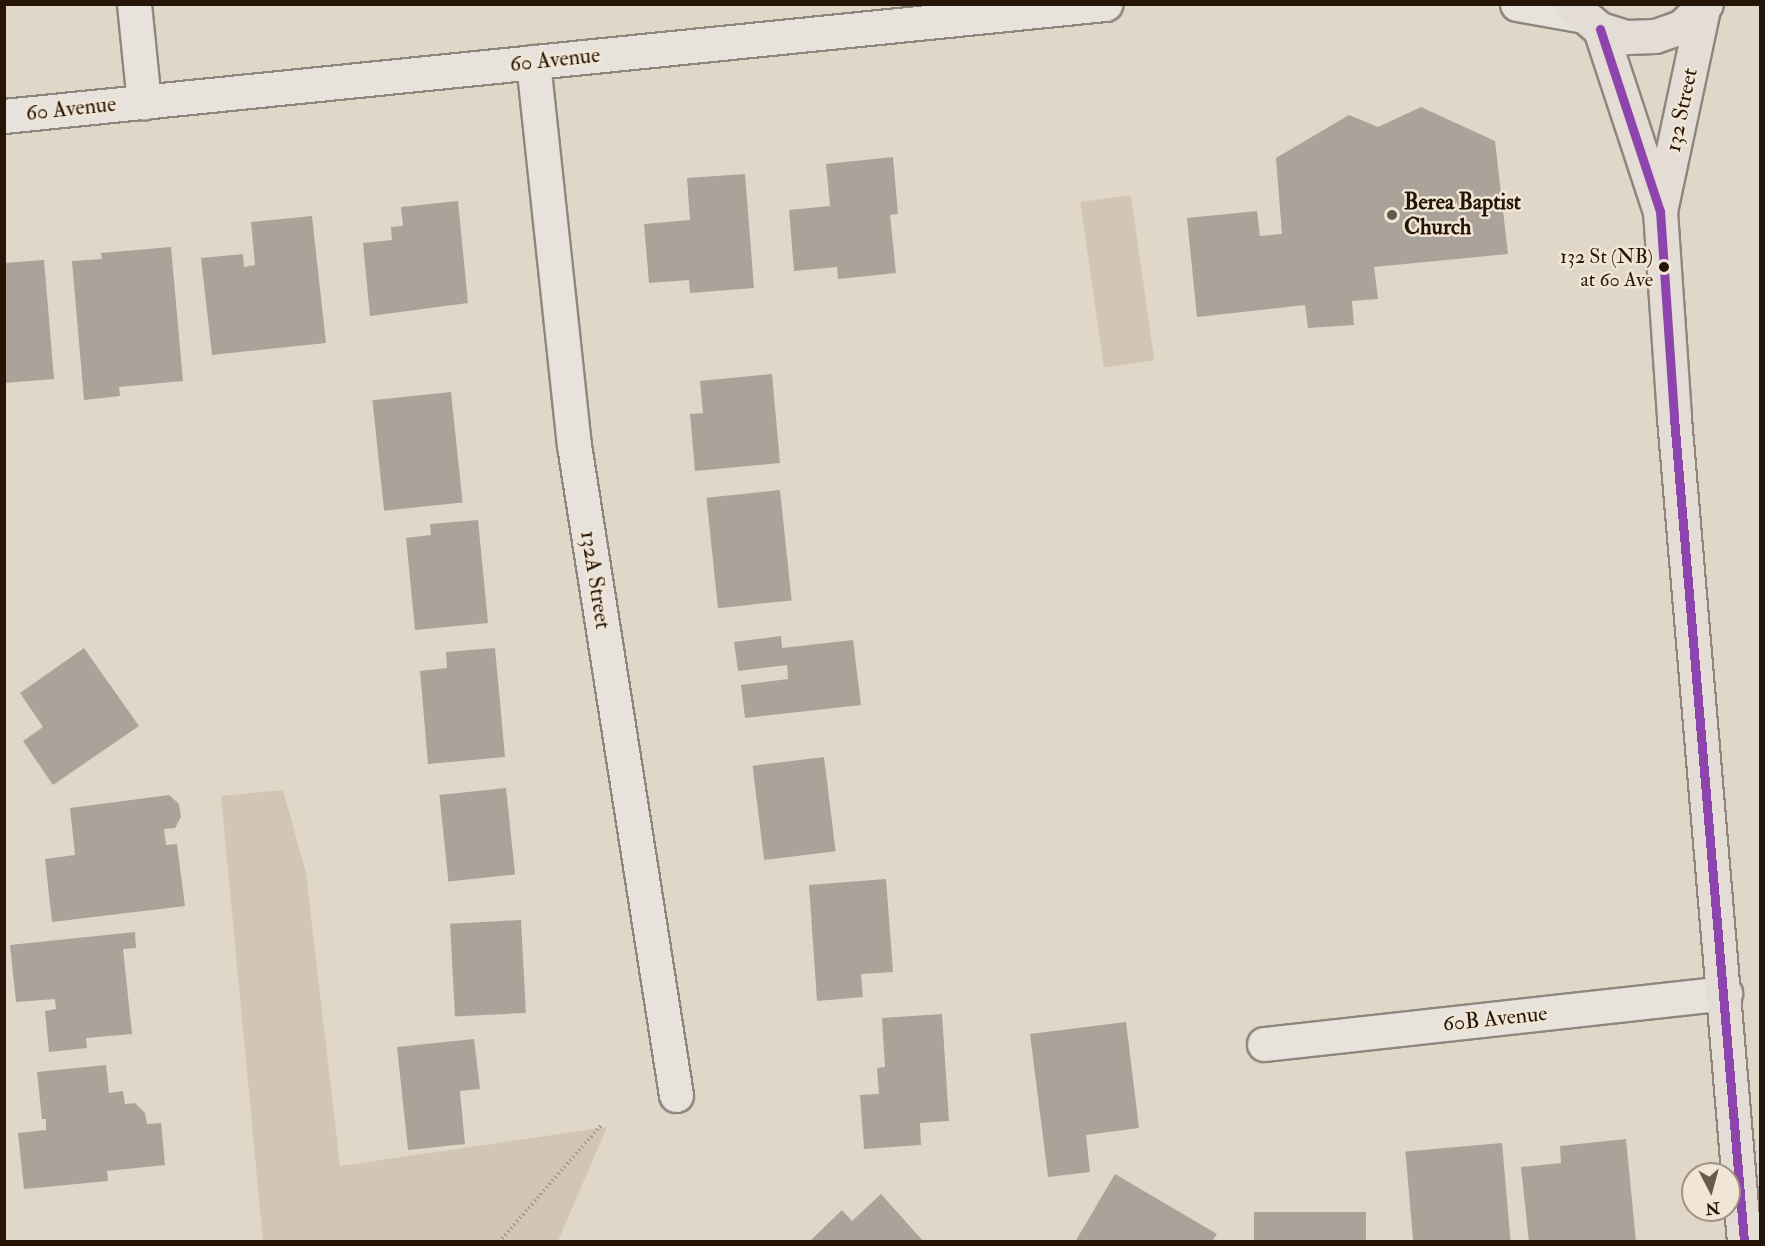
<!DOCTYPE html>
<html>
<head>
<meta charset="utf-8">
<style>
  body { margin:0 }
  #map { position:relative; width:1765px; height:1246px; overflow:hidden; background:#e0d7c9; font-family:"IM FELL Double Pica",serif }
  div>[style] { position:absolute }
  .green>* { inset:0; background:#d3c5b3; transform-origin:0 0 }
  .building>* { inset:0; background:#aba39a; transform-origin:0 0 }
  .path>* { height:4px; margin-top:-2px; transform-origin:0; background:repeating-linear-gradient(90deg,#a29c95 0 1.5px,transparent 0 4.5px) }
  .roads { filter:drop-shadow(2px 0 #8f877e) drop-shadow(-2px 0 #8f877e) drop-shadow(0 2px #8f877e) drop-shadow(0 -2px #8f877e) }
  .minor>* { height:33px; margin:-16.5px; padding:0 16.5px; transform-origin:16.5px; border-radius:16.5px; background:#e7e2dc }
  .major>* { height:33px; margin:-16.5px; padding:0 16.5px; transform-origin:16.5px; border-radius:16.5px; background:#e3ddd6 }
  .bus-1>* { height:9px; margin:-4.5px; padding:0 4.5px; transform-origin:4.5px; border-radius:4.5px; background:#8e44ad }
  .dots>* { width:16px; height:16px; translate:-50% -50%; box-sizing:border-box; border:3px solid #f1e6d6; border-radius:50% }
  span { translate:-50% -50%; white-space:nowrap; text-align:center; line-height:1.15; -webkit-text-stroke:5px #f1e6d6; paint-order:stroke }
  .bus-label { font-size:20px; color:#261507 }
  .right { translate:-100% -50%; text-align:right }
  .street-label { font-size:22px; color:#261507 }
  .poi-label { font-size:22px; color:#261507; font-weight:700 }
  .left { translate:0 -50%; text-align:left }
  .frame { position:absolute; inset:0; border:6px solid #261507; pointer-events:none }
  .north { position:absolute; left:1681px; top:1162px; width:60px; height:60px; box-sizing:border-box; background:#f1e6d6; border:2px solid #a09283; border-radius:50%; rotate:174deg; font-size:16px; font-weight:700; line-height:24px; text-align:center; color:#261507 }
  .north::after { content:''; display:block; margin:auto; width:21px; height:27px; background:#67594b; clip-path:polygon(50% 0,100% 100%,50% 72%,0 100%) }
</style>
</head>
<body>
<div id="map">
  <div class="green">
    <i style="left:1131px;top:195px;width:167px;height:51px;rotate:82deg"></i>
    <i style="clip-path:polygon(283px 790px,306px 873px,340px 1166px,607px 1127px,558px 1241px,263px 1241px,221px 796px)"></i>
  </div>
  <div class="building">
    <i style="clip-path:polygon(1421px 107px,1495px 141px,1508px 254px,1374px 267px,1378px 299px,1352px 301px,1354px 325px,1308px 328px,1305px 305px,1197px 317px,1187px 218px,1257px 211px,1260px 236px,1282px 234px,1276px 158px,1349px 115px,1378px 127px)"></i>
    <i style="clip-path:polygon(893px 157px,898px 214px,890px 215px,896px 273px,838px 279px,837px 267px,794px 271px,789px 210px,830px 206px,826px 164px)"></i>
    <i style="clip-path:polygon(745px 174px,754px 288px,690px 293px,689px 280px,649px 283px,644px 224px,690px 220px,687px 178px)"></i>
    <i style="clip-path:polygon(458px 201px,468px 303px,370px 316px,363px 243px,392px 240px,391px 227px,403px 226px,401px 207px)"></i>
    <i style="clip-path:polygon(312px 216px,326px 343px,212px 355px,201px 258px,243px 254px,244px 267px,255px 265px,251px 222px)"></i>
    <i style="clip-path:polygon(171px 247px,183px 381px,119px 387px,120px 396px,84px 400px,72px 261px,102px 259px,101px 253px)"></i>
    <i style="clip-path:polygon(44px 260px,54px 379px,4px 383px,4px 263px)"></i>
    <i style="clip-path:polygon(772px 374px,780px 463px,695px 471px,690px 414px,703px 413px,700px 381px)"></i>
    <i style="left:451px;top:392px;width:111px;height:79px;rotate:84deg"></i>
    <i style="left:780px;top:490px;width:111px;height:74px;rotate:84deg"></i>
    <i style="clip-path:polygon(478px 520px,488px 623px,415px 630px,406px 538px,431px 535px,430px 524px)"></i>
    <i style="clip-path:polygon(781px 636px,782px 648px,853px 640px,861px 705px,745px 718px,741px 685px,788px 679px,787px 665px,738px 671px,734px 642px)"></i>
    <i style="clip-path:polygon(84px 648px,139px 726px,53px 785px,23px 741px,43px 727px,20px 693px)"></i>
    <i style="clip-path:polygon(495px 648px,505px 757px,428px 764px,420px 671px,447px 668px,446px 652px)"></i>
    <i style="left:824px;top:757px;width:95px;height:72px;rotate:83deg"></i>
    <i style="left:506px;top:788px;width:87px;height:67px;rotate:84deg"></i>
    <i style="clip-path:polygon(169px 795px,179px 804px,181px 817px,175px 828px,164px 829px,166px 845px,177px 844px,185px 906px,52px 922px,45px 859px,75px 855px,70px 808px)"></i>
    <i style="clip-path:polygon(886px 879px,893px 972px,861px 974px,863px 997px,817px 1001px,809px 885px)"></i>
    <i style="left:521px;top:920px;width:93px;height:71px;rotate:87deg"></i>
    <i style="clip-path:polygon(135px 932px,136px 948px,123px 949px,132px 1034px,86px 1038px,87px 1048px,49px 1052px,45px 1011px,56px 1009px,55px 999px,16px 1002px,10px 945px)"></i>
    <i style="clip-path:polygon(942px 1014px,949px 1121px,920px 1123px,921px 1145px,864px 1149px,860px 1095px,879px 1094px,877px 1068px,885px 1067px,882px 1018px)"></i>
    <i style="clip-path:polygon(1126px 1022px,1139px 1128px,1086px 1135px,1090px 1172px,1048px 1177px,1030px 1034px)"></i>
    <i style="clip-path:polygon(474px 1039px,480px 1089px,460px 1091px,465px 1144px,408px 1150px,397px 1047px)"></i>
    <i style="clip-path:polygon(106px 1065px,109px 1093px,123px 1091px,125px 1104px,135px 1103px,145px 1113px,147px 1124px,161px 1123px,165px 1165px,107px 1171px,108px 1181px,24px 1189px,18px 1133px,46px 1130px,46px 1119px,42px 1119px,37px 1072px)"></i>
    <i style="clip-path:polygon(1626px 1139px,1636px 1242px,1529px 1242px,1521px 1167px,1561px 1163px,1560px 1146px)"></i>
    <i style="left:1502px;top:1143px;width:99px;height:97px;rotate:85deg"></i>
    <i style="clip-path:polygon(1115px 1174px,1217px 1234px,1212px 1242px,1075px 1242px)"></i>
    <i style="clip-path:polygon(881px 1194px,924px 1242px,809px 1242px,842px 1210px,852px 1221px)"></i>
    <i style="left:1366px;top:1212px;width:30px;height:112px;rotate:90deg"></i>
  </div>
  <div class="path">
    <i style="left:499px;top:1242px;width:157px;rotate:-48.9deg"></i>
  </div>
  <div class="roads">
    <div class="minor">
      <i style="left:134px;top:4px;width:99px;rotate:84.2deg"></i>
      <i style="left:1517px;top:4px;width:63px;rotate:10.1deg"></i>
      <i style="left:533px;top:62px;width:385px;rotate:83.9deg"></i>
      <i style="left:574px;top:445px;width:658px;rotate:81.08deg"></i>
      <i style="left:4px;top:116px;width:1107px;rotate:-5.81deg"></i>
      <i style="left:1264px;top:1044px;width:464px;rotate:-6.3deg"></i>
    </div>
    <div class="major">
      <i style="left:1570px;top:4px;width:39px;rotate:40deg"></i>
      <i style="left:1600px;top:29px;width:28px;rotate:17deg"></i>
      <i style="left:1627px;top:37px;width:28px;rotate:-2deg"></i>
      <i style="left:1655px;top:36px;width:28px;rotate:-19deg"></i>
      <i style="left:1681px;top:27px;width:34px;rotate:-43deg"></i>
      <i style="left:1600px;top:29px;width:192px;rotate:71.8deg"></i>
      <i style="left:1660px;top:211px;width:207px;rotate:86.1deg"></i>
      <i style="left:1674px;top:418px;width:827px;rotate:85.14deg"></i>
      <i style="left:1660px;top:211px;width:207px;rotate:-78deg"></i>
    </div>
  </div>
  <div class="bus-1">
    <i style="left:1600px;top:29px;width:192px;rotate:71.8deg"></i>
    <i style="left:1660px;top:211px;width:207px;rotate:86.1deg"></i>
    <i style="left:1674px;top:418px;width:827px;rotate:85.14deg"></i>
  </div>
  <div class="dots">
    <i style="left:1392px;top:215px;background:#67594b"></i>
    <i style="left:1664px;top:267px;background:#261507"></i>
  </div>
  <div class="bus-label">
    <span class="right" style="left:1653px;top:268px">132 St (NB)<br>at 60 Ave</span>
  </div>
  <div class="street-label">
    <span style="left:555px;top:60px;rotate:-6deg">60 Avenue</span>
    <span style="left:71px;top:109px;rotate:-6deg">60 Avenue</span>
    <span style="left:1682px;top:110px;rotate:-78deg">132 Street</span>
    <span style="left:595px;top:580px;rotate:81deg">132A Street</span>
    <span style="left:1495px;top:1019px;rotate:-6deg">60B Avenue</span>
  </div>
  <div class="poi-label">
    <span class="left" style="left:1404px;top:215px">Berea Baptist<br>Church</span>
  </div>
  <div class="frame"></div>
  <div class="north">N</div>
</div>
</body>
</html>
